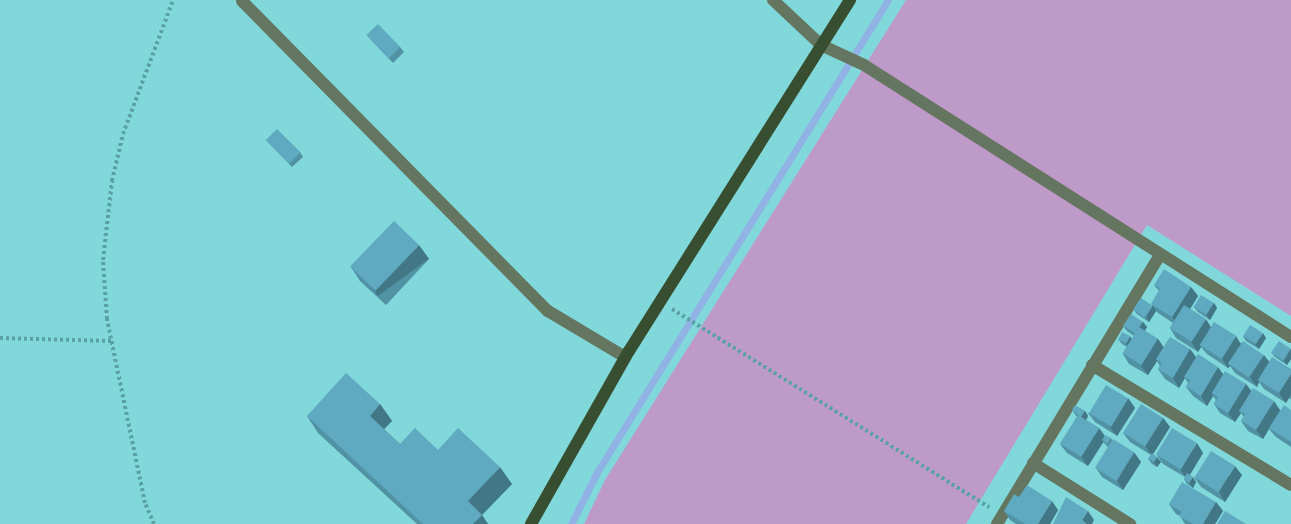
<!DOCTYPE html>
<html>
<head>
<meta charset="utf-8">
<style>
  body { margin:0 }
  #map { position:relative; width:1291px; height:524px; overflow:hidden; background:#80d8db; font-family:Commissioner,sans-serif }
  div>[style] { position:absolute }
  .green>* { inset:0; background:#be9ac9 }
  .stream>* { height:7px; margin:-3.5px; padding:0 3.5px; transform-origin:3.5px; border-radius:3.5px; background:#91b2e4 }
  .path>* { height:4px; margin-top:-2px; transform-origin:0; background:repeating-linear-gradient(90deg,#5aa1a4 0 3px,transparent 0 6px) }
  .street>* { height:12px; margin:-6px; padding:0 6px; transform-origin:6px; border-radius:6px; background:#657660 }
  .secondary>* { height:12px; margin:-6px; padding:0 6px; transform-origin:6px; border-radius:6px; background:#374f30 }
  .wall>* { inset:0; background:#5292a5 }
  .shaded-wall>* { inset:0; background:#427786; transform-origin:0 0 }
  .building>* { inset:0; background:#5faac0; transform-origin:0 0 }
  span { translate:-50% -50%; white-space:nowrap; text-align:center; line-height:1.15; -webkit-text-stroke:6px #c7f1f2; paint-order:stroke }
</style>
</head>
<body>
<div id="map">
  <div class="green">
    <i style="clip-path:polygon(906px 0,1291px 0,1291px 316px,1147px 225px,966px 524px,584px 524px,605px 480px)"></i>
  </div>
  <div class="stream">
    <i style="left:571px;top:524px;width:56px;rotate:-63.4deg"></i>
    <i style="left:596px;top:474px;width:557px;rotate:-58.37deg"></i>
  </div>
  <div class="path">
    <i style="left:672px;top:309px;width:374px;rotate:32deg"></i>
    <i style="left:0;top:338px;width:112px;rotate:1.5deg"></i>
    <i style="left:154px;top:524px;width:23px;rotate:-113deg"></i>
    <i style="left:145px;top:503px;width:188px;rotate:-101.7deg"></i>
    <i style="left:107px;top:319px;width:59px;rotate:-93.9deg"></i>
    <i style="left:103px;top:260px;width:80px;rotate:-83.5deg"></i>
    <i style="left:112px;top:181px;width:48px;rotate:-76.8deg"></i>
    <i style="left:123px;top:134px;width:143px;rotate:-69.5deg"></i>
  </div>
  <div class="street">
    <i style="left:773px;top:0;width:66px;rotate:43.2deg"></i>
    <i style="left:821px;top:45px;width:47px;rotate:24.9deg"></i>
    <i style="left:864px;top:65px;width:506px;rotate:32.5deg"></i>
    <i style="left:242px;top:1px;width:436px;rotate:45.4deg"></i>
    <i style="left:548px;top:311px;width:90px;rotate:30.9deg"></i>
    <i style="left:1092px;top:365px;width:232px;rotate:31.1deg"></i>
    <i style="left:1033px;top:463px;width:115px;rotate:32.2deg"></i>
    <i style="left:997px;top:524px;width:313px;rotate:-58.8deg"></i>
  </div>
  <div class="secondary">
    <i style="left:531px;top:524px;width:199px;rotate:-60.5deg"></i>
    <i style="left:629px;top:351px;width:415px;rotate:-57.8deg"></i>
  </div>
  <div class="wall">
    <i style="clip-path:polygon(367px 35px,400px 47px,404px 52px,393px 63px,371px 40px)"></i>
    <i style="clip-path:polygon(266px 140px,300px 152px,303px 157px,292px 167px,270px 144px)"></i>
    <i style="clip-path:polygon(429px 259px,386px 305px,360px 281px,351px 267px)"></i>
    <i style="clip-path:polygon(1154px 285px,1191px 287px,1198px 296px,1190px 309px,1211px 327px,1241px 343px,1269px 361px,1291px 369px,1291px 400px,1289px 397px,1286px 403px,1264px 389px,1259px 382px,1257px 387px,1235px 373px,1230px 366px,1228px 368px,1207px 354px,1201px 347px,1198px 352px,1176px 338px,1170px 328px,1173px 323px,1158px 313px,1156px 311px,1149px 322px,1137px 314px,1133px 309px,1152px 305px,1159px 291px)"></i>
    <i style="clip-path:polygon(1214px 303px,1217px 308px,1210px 320px,1198px 312px,1194px 307px)"></i>
    <i style="clip-path:polygon(1143px 322px,1147px 327px,1145px 331px,1158px 339px,1163px 347px,1190px 349px,1196px 357px,1223px 374px,1246px 384px,1251px 391px,1280px 410px,1291px 410px,1291px 447px,1276px 437px,1269px 429px,1263px 439px,1248px 431px,1241px 421px,1244px 417px,1241px 413px,1235px 422px,1220px 413px,1214px 404px,1216px 400px,1213px 396px,1207px 406px,1193px 396px,1186px 387px,1188px 383px,1185px 378px,1179px 388px,1165px 379px,1158px 369px,1160px 366px,1157px 361px,1148px 375px,1129px 364px,1123px 354px,1127px 347px,1122px 344px,1118px 339px,1132px 340px,1134px 336px,1127px 331px,1123px 326px)"></i>
    <i style="clip-path:polygon(1243px 336px,1266px 338px,1259px 349px,1246px 341px)"></i>
    <i style="clip-path:polygon(1291px 349px,1291px 359px,1287px 365px,1275px 357px,1271px 352px)"></i>
    <i style="clip-path:polygon(1128px 398px,1135px 408px,1117px 436px,1095px 422px,1088px 413px)"></i>
    <i style="clip-path:polygon(380px 404px,392px 421px,384px 429px,400px 444px,438px 450px,512px 484px,482px 515px,488px 524px,417px 524px,318px 433px,307px 416px)"></i>
    <i style="clip-path:polygon(1072px 410px,1085px 411px,1088px 416px,1086px 420px,1099px 428px,1105px 436px,1111px 438px,1112px 440px,1141px 462px,1123px 490px,1102px 477px,1096px 468px,1108px 447px,1103px 442px,1088px 466px,1067px 453px,1060px 444px,1077px 417px)"></i>
    <i style="clip-path:polygon(1163px 418px,1170px 427px,1153px 454px,1161px 462px,1157px 467px,1152px 464px,1148px 459px,1151px 455px,1130px 442px,1123px 433px)"></i>
    <i style="clip-path:polygon(1203px 453px,1190px 475px,1196px 482px,1193px 488px,1187px 484px,1184px 479px,1185px 477px,1163px 464px,1156px 454px)"></i>
    <i style="clip-path:polygon(1242px 475px,1225px 502px,1201px 487px,1194px 477px)"></i>
    <i style="clip-path:polygon(1019px 497px,1058px 510px,1050px 524px,1016px 524px,1010px 520px,1004px 511px)"></i>
    <i style="clip-path:polygon(1216px 502px,1223px 511px,1215px 524px,1185px 524px,1180px 516px,1176px 514px,1169px 504px)"></i>
  </div>
  <div class="shaded-wall">
    <i style="left:419px;top:245px;width:17px;height:63px;rotate:54deg"></i>
    <i style="clip-path:polygon(1191px 287px,1198px 296px,1179px 327px,1172px 317px)"></i>
    <i style="clip-path:polygon(1214px 303px,1217px 308px,1210px 320px,1206px 315px)"></i>
    <i style="clip-path:polygon(1153px 306px,1156px 311px,1149px 322px,1146px 317px)"></i>
    <i style="clip-path:polygon(1206px 319px,1212px 329px,1200px 345px,1201px 347px,1198px 352px,1191px 342px)"></i>
    <i style="clip-path:polygon(1143px 322px,1147px 327px,1139px 339px,1136px 334px)"></i>
    <i style="clip-path:polygon(1263px 333px,1266px 338px,1259px 349px,1255px 344px)"></i>
    <i style="clip-path:polygon(1130px 336px,1133px 341px,1129px 348px,1126px 343px)"></i>
    <i style="clip-path:polygon(1236px 336px,1242px 346px,1228px 364px,1230px 366px,1228px 368px,1222px 359px)"></i>
    <i style="clip-path:polygon(1158px 339px,1165px 349px,1156px 359px,1157px 361px,1148px 375px,1141px 366px)"></i>
    <i style="clip-path:polygon(1190px 349px,1197px 359px,1184px 377px,1185px 378px,1179px 388px,1173px 378px)"></i>
    <i style="clip-path:polygon(1291px 349px,1291px 359px,1287px 365px,1284px 361px)"></i>
    <i style="clip-path:polygon(1264px 355px,1271px 364px,1258px 380px,1259px 382px,1257px 387px,1250px 377px)"></i>
    <i style="clip-path:polygon(1218px 367px,1225px 377px,1212px 393px,1213px 396px,1207px 406px,1201px 396px)"></i>
    <i style="clip-path:polygon(1291px 374px,1291px 395px,1286px 403px,1279px 393px)"></i>
    <i style="clip-path:polygon(1246px 384px,1253px 393px,1239px 411px,1241px 413px,1235px 422px,1228px 413px)"></i>
    <i style="clip-path:polygon(1128px 398px,1135px 408px,1117px 436px,1110px 427px)"></i>
    <i style="clip-path:polygon(1274px 401px,1280px 410px,1263px 439px,1256px 430px)"></i>
    <i style="clip-path:polygon(380px 404px,392px 421px,381px 432px,370px 416px)"></i>
    <i style="clip-path:polygon(1085px 411px,1088px 416px,1085px 422px,1081px 417px)"></i>
    <i style="clip-path:polygon(1163px 418px,1170px 427px,1152px 456px,1145px 446px)"></i>
    <i style="clip-path:polygon(1099px 428px,1106px 438px,1088px 466px,1081px 457px)"></i>
    <i style="clip-path:polygon(1197px 443px,1203px 453px,1187px 479px,1180px 469px)"></i>
    <i style="clip-path:polygon(1134px 452px,1141px 462px,1123px 490px,1117px 481px)"></i>
    <i style="clip-path:polygon(1157px 457px,1161px 462px,1157px 467px,1154px 462px)"></i>
    <i style="clip-path:polygon(1235px 466px,1242px 475px,1225px 502px,1219px 492px)"></i>
    <i style="clip-path:polygon(500px 467px,512px 484px,482px 515px,488px 524px,473px 524px,468px 501px)"></i>
    <i style="clip-path:polygon(1193px 477px,1196px 482px,1193px 488px,1189px 483px)"></i>
    <i style="clip-path:polygon(1052px 501px,1058px 510px,1050px 524px,1038px 524px)"></i>
    <i style="clip-path:polygon(1216px 502px,1223px 511px,1215px 524px,1203px 524px)"></i>
    <i style="clip-path:polygon(1088px 511px,1094px 520px,1092px 524px,1085px 524px,1082px 520px)"></i>
  </div>
  <div class="building">
    <i style="left:378px;top:24px;width:32px;height:16px;rotate:46deg"></i>
    <i style="left:277px;top:129px;width:33px;height:16px;rotate:45deg"></i>
    <i style="left:394px;top:221px;width:35px;height:63px;rotate:44deg"></i>
    <i style="clip-path:polygon(1164px 269px,1191px 287px,1172px 317px,1151px 304px,1160px 288px,1154px 285px)"></i>
    <i style="left:1201px;top:295px;width:15px;height:14px;rotate:32deg"></i>
    <i style="left:1141px;top:298px;width:14px;height:14px;rotate:34deg"></i>
    <i style="left:1184px;top:305px;width:26px;height:27px;rotate:32deg"></i>
    <i style="left:1131px;top:314px;width:14px;height:14px;rotate:34deg"></i>
    <i style="left:1214px;top:322px;width:26px;height:27px;rotate:32deg"></i>
    <i style="left:1250px;top:325px;width:15px;height:13px;rotate:32deg"></i>
    <i style="left:1139px;top:327px;width:22px;height:31px;rotate:32deg"></i>
    <i style="left:1122px;top:332px;width:9px;height:8px;rotate:27deg"></i>
    <i style="clip-path:polygon(1170px 337px,1190px 349px,1173px 378px,1158px 369px,1162px 363px,1156px 359px)"></i>
    <i style="left:1243px;top:341px;width:25px;height:27px;rotate:34deg"></i>
    <i style="left:1279px;top:341px;width:14px;height:14px;rotate:34deg"></i>
    <i style="clip-path:polygon(1198px 354px,1218px 367px,1201px 396px,1186px 387px,1190px 380px,1184px 377px)"></i>
    <i style="clip-path:polygon(1272px 357px,1291px 369px,1291px 374px,1279px 393px,1258px 380px)"></i>
    <i style="clip-path:polygon(1225px 371px,1246px 384px,1228px 413px,1214px 404px,1218px 397px,1212px 393px)"></i>
    <i style="clip-path:polygon(346px 373px,380px 404px,370px 416px,400px 444px,415px 428px,438px 450px,458px 428px,500px 467px,468px 501px,482px 515px,473px 524px,423px 524px,307px 416px)"></i>
    <i style="left:1106px;top:385px;width:26px;height:33px;rotate:31deg"></i>
    <i style="clip-path:polygon(1253px 388px,1274px 401px,1256px 430px,1241px 421px,1245px 414px,1239px 411px)"></i>
    <i style="left:1141px;top:404px;width:26px;height:34px;rotate:32deg"></i>
    <i style="clip-path:polygon(1075px 405px,1085px 411px,1081px 417px,1072px 410px)"></i>
    <i style="clip-path:polygon(1284px 405px,1291px 410px,1291px 442px,1269px 428px)"></i>
    <i style="left:1078px;top:415px;width:25px;height:34px;rotate:32deg"></i>
    <i style="left:1172px;top:428px;width:29px;height:31px;rotate:31deg"></i>
    <i style="clip-path:polygon(1105px 435px,1111px 438px,1107px 444px,1102px 440px)"></i>
    <i style="left:1113px;top:439px;width:25px;height:34px;rotate:32deg"></i>
    <i style="left:1211px;top:451px;width:28px;height:31px;rotate:32deg"></i>
    <i style="clip-path:polygon(1152px 453px,1157px 457px,1154px 462px,1148px 459px)"></i>
    <i style="clip-path:polygon(1187px 473px,1193px 477px,1189px 483px,1184px 479px)"></i>
    <i style="clip-path:polygon(1182px 482px,1216px 502px,1203px 524px,1193px 524px,1179px 516px,1182px 512px,1169px 504px)"></i>
    <i style="clip-path:polygon(1027px 485px,1052px 501px,1038px 524px,1025px 524px,1004px 511px,1014px 494px,1019px 497px)"></i>
    <i style="clip-path:polygon(1066px 497px,1088px 511px,1082px 520px,1087px 524px,1053px 524px)"></i>
    <i style="clip-path:polygon(1225px 511px,1246px 524px,1217px 524px)"></i>
  </div>
</div>
</body>
</html>
